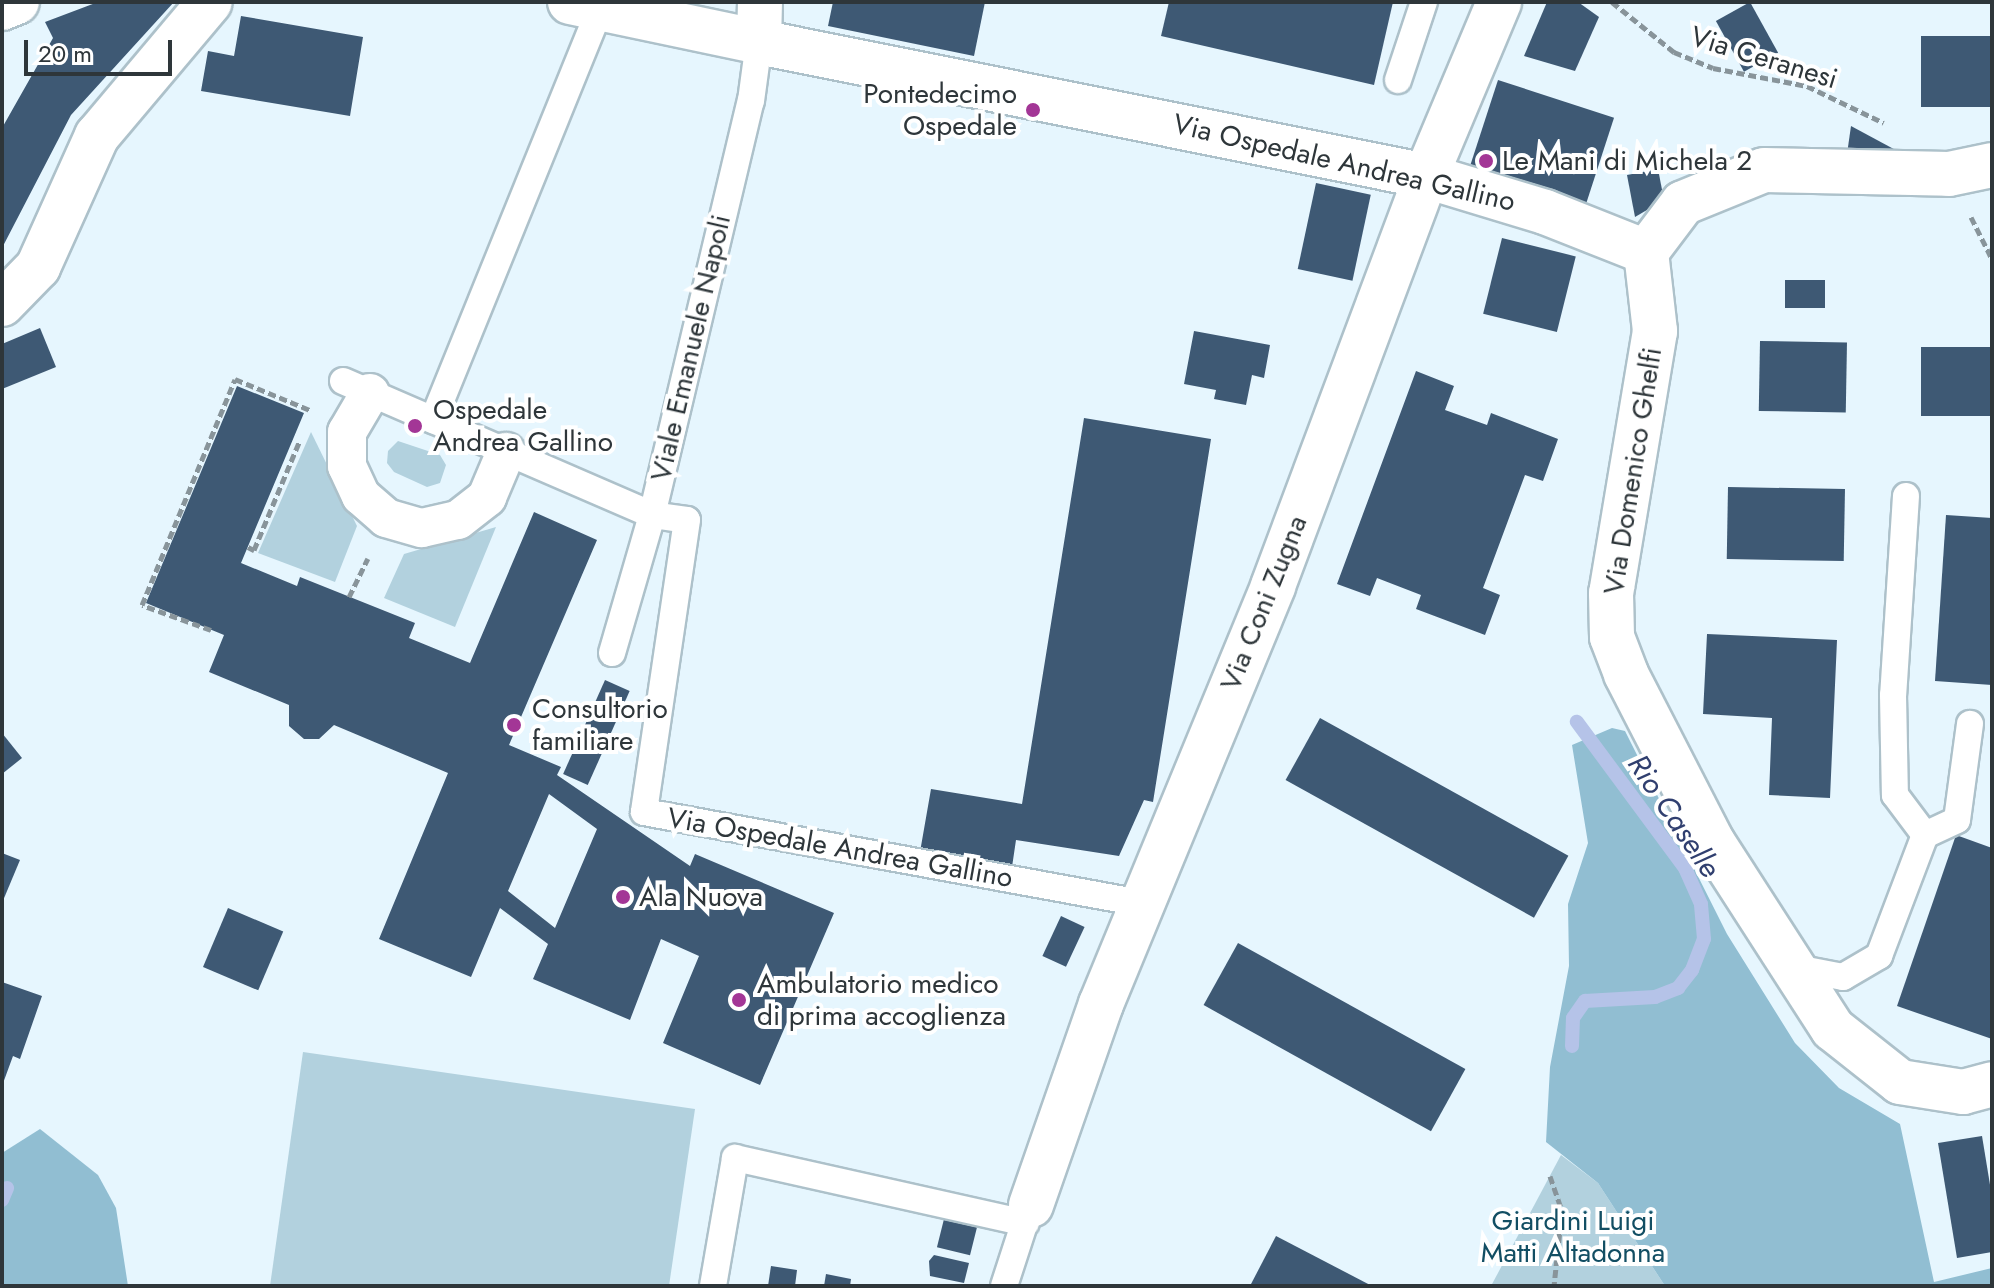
<!DOCTYPE html>
<html>
<head>
<meta charset="utf-8">
<style>
  body { margin:0 }
  #map { position:relative; width:1994px; height:1288px; overflow:hidden; background:#e6f6fe; font-family:Jost,sans-serif }
  div>[style] { position:absolute }
  .green>* { inset:0; background:#b2d1de }
  .forest>* { inset:0; background:#91bed2 }
  .stream>* { height:14px; margin:-7px; padding:0 7px; transform-origin:7px; border-radius:7px; background:#b5c3e8 }
  .building>* { inset:0; background:#3e5974; transform-origin:0 0 }
  .path>* { height:5px; margin-top:-2.5px; transform-origin:0; background:repeating-linear-gradient(90deg,#88949a 0 8px,transparent 0 12px) }
  .roads { filter:drop-shadow(2px 0 #adc1ca) drop-shadow(-2px 0 #adc1ca) drop-shadow(0 2px #adc1ca) drop-shadow(0 -2px #adc1ca) }
  .service>* { height:26px; margin:-13px; padding:0 13px; transform-origin:13px; border-radius:13px; background:#fff }
  .pedestrian>* { height:38px; margin:-19px; padding:0 19px; transform-origin:19px; border-radius:19px; background:#fff }
  .minor>* { height:44px; margin:-22px; padding:0 22px; transform-origin:22px; border-radius:22px; background:#fff }
  .tertiary>* { height:44px; margin:-22px; padding:0 22px; transform-origin:22px; border-radius:22px; background:#fff }
  .dots>* { width:22px; height:22px; translate:-50% -50%; box-sizing:border-box; border:4px solid #fff; border-radius:50% }
  span { translate:-50% -50%; white-space:nowrap; text-align:center; line-height:1.15; -webkit-text-stroke:8px #fff; paint-order:stroke }
  .street-label { font-size:28px; color:#2e363a }
  .poi-label { font-size:28px; color:#2e363a }
  .right { translate:-100% -50%; text-align:right }
  .left { translate:0 -50%; text-align:left }
  .park-label { font-size:28px; color:#124e63 }
  .water-label { font-size:30px; color:#303f6f; font-style:italic }
  .frame { position:absolute; inset:0; border:4px solid #2e363a; pointer-events:none }
  .scale { position:absolute; left:24px; top:40px; width:148px; height:36px; box-sizing:border-box; border:4px solid #2e363a; border-top:0; padding-left:10px; font-size:24px; line-height:28px; white-space:nowrap; color:#2e363a; -webkit-text-stroke:6px #fff; paint-order:stroke }
</style>
</head>
<body>
<div id="map">
  <div class="green">
    <i style="clip-path:polygon(311px 432px,357px 526px,335px 582px,258px 553px)"></i>
    <i style="clip-path:polygon(398px 441px,440px 455px,446px 465px,440px 483px,427px 487px,394px 472px,387px 463px,388px 451px)"></i>
    <i style="clip-path:polygon(496px 527px,455px 627px,384px 598px,404px 554px)"></i>
    <i style="clip-path:polygon(303px 1052px,695px 1109px,669px 1286px,270px 1286px)"></i>
    <i style="clip-path:polygon(1561px 1155px,1598px 1183px,1665px 1286px,1491px 1286px)"></i>
  </div>
  <div class="forest">
    <i style="clip-path:polygon(1612px 728px,1625px 731px,1727px 934px,1795px 1043px,1839px 1088px,1900px 1124px,1934px 1282px,1992px 1268px,1992px 1286px,1665px 1286px,1598px 1183px,1546px 1142px,1550px 1067px,1569px 966px,1568px 904px,1588px 843px,1572px 745px)"></i>
    <i style="clip-path:polygon(40px 1129px,98px 1175px,116px 1208px,128px 1286px,2px 1286px,2px 1153px)"></i>
  </div>
  <div class="stream">
    <i style="left:1572px;top:1046px;width:28px;rotate:-88deg"></i>
    <i style="left:1573px;top:1018px;width:21px;rotate:-55deg"></i>
    <i style="left:1585px;top:1001px;width:70px;rotate:-3.3deg"></i>
    <i style="left:1655px;top:997px;width:25px;rotate:-21deg"></i>
    <i style="left:1678px;top:988px;width:23px;rotate:-52deg"></i>
    <i style="left:1692px;top:970px;width:33px;rotate:-69deg"></i>
    <i style="left:1704px;top:939px;width:35px;rotate:-95deg"></i>
    <i style="left:1701px;top:904px;width:39px;rotate:-114deg"></i>
    <i style="left:1685px;top:868px;width:182px;rotate:-126.5deg"></i>
    <i style="left:2px;top:1200px;width:13px;rotate:-67deg"></i>
  </div>
  <div class="building">
    <i style="clip-path:polygon(98px 2px,174px 2px,71px 115px,2px 248px,2px 128px,53px 38px,45px 22px)"></i>
    <i style="clip-path:polygon(833px 2px,985px 2px,974px 56px,828px 26px)"></i>
    <i style="clip-path:polygon(1169px 2px,1393px 2px,1374px 85px,1161px 36px)"></i>
    <i style="clip-path:polygon(1547px 2px,1578px 2px,1599px 17px,1575px 71px,1524px 56px)"></i>
    <i style="left:1750px;top:2px;width:58px;height:39px;rotate:61deg"></i>
    <i style="clip-path:polygon(241px 16px,363px 37px,350px 116px,201px 91px,208px 51px,234px 56px)"></i>
    <i style="left:1992px;top:36px;width:71px;height:71px;rotate:90deg"></i>
    <i style="left:1498px;top:80px;width:122px;height:92px;rotate:18deg"></i>
    <i style="clip-path:polygon(1851px 126px,1903px 154px,1846px 161px)"></i>
    <i style="clip-path:polygon(1658px 169px,1664px 200px,1635px 217px,1627px 175px)"></i>
    <i style="left:1316px;top:183px;width:56px;height:88px;rotate:12deg"></i>
    <i style="left:1502px;top:238px;width:76px;height:78px;rotate:14deg"></i>
    <i style="left:1785px;top:280px;width:40px;height:28px"></i>
    <i style="clip-path:polygon(40px 328px,56px 367px,2px 389px,2px 344px)"></i>
    <i style="clip-path:polygon(1194px 331px,1270px 345px,1264px 378px,1252px 375px,1246px 405px,1214px 399px,1216px 390px,1184px 384px)"></i>
    <i style="left:1760px;top:341px;width:87px;height:70px;rotate:1deg"></i>
    <i style="left:1992px;top:347px;width:69px;height:71px;rotate:90deg"></i>
    <i style="clip-path:polygon(1416px 371px,1454px 386px,1445px 410px,1487px 425px,1491px 413px,1558px 439px,1543px 481px,1525px 475px,1483px 588px,1500px 595px,1485px 635px,1416px 609px,1421px 595px,1377px 578px,1370px 596px,1337px 584px)"></i>
    <i style="clip-path:polygon(evenodd,237px 386px,304px 413px,241px 563px,297px 586px,300px 577px,415px 623px,409px 638px,470px 663px,534px 512px,597px 540px,509px 745px,561px 767px,557px 775px,690px 866px,695px 854px,834px 913px,760px 1085px,663px 1043px,699px 956px,661px 939px,630px 1020px,533px 979px,548px 944px,500px 908px,471px 977px,379px 939px,448px 773px,334px 725px,319px 739px,304px 739px,289px 726px,289px 705px,209px 672px,224px 635px,146px 603px,237px 386px,549px 794px,597px 829px,555px 928px,508px 891px,549px 794px)"></i>
    <i style="clip-path:polygon(1084px 418px,1211px 439px,1153px 802px,1144px 800px,1119px 856px,1016px 840px,1012px 867px,920px 852px,931px 789px,1022px 804px)"></i>
    <i style="left:1728px;top:487px;width:117px;height:72px;rotate:1deg"></i>
    <i style="clip-path:polygon(1946px 515px,1992px 518px,1992px 685px,1935px 681px)"></i>
    <i style="clip-path:polygon(1707px 634px,1837px 640px,1830px 798px,1769px 795px,1772px 718px,1703px 714px)"></i>
    <i style="left:605px;top:680px;width:27px;height:103px;rotate:24deg"></i>
    <i style="left:1320px;top:718px;width:284px;height:71px;rotate:29deg"></i>
    <i style="clip-path:polygon(2px 733px,22px 758px,2px 774px)"></i>
    <i style="clip-path:polygon(1956px 835px,1992px 848px,1992px 1039px,1897px 1006px)"></i>
    <i style="clip-path:polygon(2px 853px,20px 860px,2px 903px)"></i>
    <i style="left:228px;top:908px;width:60px;height:64px;rotate:23deg"></i>
    <i style="left:1061px;top:916px;width:26px;height:44px;rotate:25deg"></i>
    <i style="left:1238px;top:943px;width:260px;height:71px;rotate:29deg"></i>
    <i style="clip-path:polygon(2px 982px,42px 996px,20px 1059px,13px 1056px,2px 1086px)"></i>
    <i style="clip-path:polygon(1982px 1136px,1992px 1197px,1992px 1252px,1957px 1258px,1938px 1143px)"></i>
    <i style="left:944px;top:1219px;width:34px;height:29px;rotate:14deg"></i>
    <i style="clip-path:polygon(1276px 1236px,1372px 1286px,1250px 1286px)"></i>
    <i style="clip-path:polygon(934px 1255px,969px 1263px,964px 1283px,930px 1276px,929px 1261px)"></i>
    <i style="clip-path:polygon(771px 1266px,797px 1270px,795px 1286px,768px 1286px)"></i>
    <i style="clip-path:polygon(826px 1274px,851px 1279px,850px 1286px,824px 1286px)"></i>
  </div>
  <div class="path">
    <i style="left:1612px;top:2px;width:80px;rotate:38.9deg"></i>
    <i style="left:1674px;top:52px;width:42px;rotate:22.3deg"></i>
    <i style="left:1713px;top:68px;width:96px;rotate:10.8deg"></i>
    <i style="left:1807px;top:86px;width:85px;rotate:25.7deg"></i>
    <i style="left:1971px;top:217px;width:47px;rotate:63.4deg"></i>
    <i style="left:248px;top:547px;width:7px;rotate:27deg"></i>
    <i style="left:254px;top:550px;width:119px;rotate:-67.3deg"></i>
    <i style="left:349px;top:597px;width:43px;rotate:-64deg"></i>
    <i style="left:211px;top:630px;width:73px;rotate:-160.1deg"></i>
    <i style="left:142px;top:605px;width:244px;rotate:-67.6deg"></i>
    <i style="left:235px;top:379px;width:81px;rotate:22.5deg"></i>
    <i style="left:1550px;top:1176px;width:36px;rotate:71deg"></i>
    <i style="left:1562px;top:1210px;width:76px;rotate:96deg"></i>
  </div>
  <div class="roads">
    <div class="service">
      <i style="left:1398px;top:80px;width:82px;rotate:-71.6deg"></i>
      <i style="left:343px;top:381px;width:337px;rotate:23.4deg"></i>
      <i style="left:652px;top:515px;width:35px;rotate:8deg"></i>
      <i style="left:687px;top:520px;width:295px;rotate:98.4deg"></i>
      <i style="left:644px;top:812px;width:505px;rotate:10.38deg"></i>
      <i style="left:433px;top:420px;width:445px;rotate:-67.9deg"></i>
      <i style="left:1906px;top:496px;width:199px;rotate:93.7deg"></i>
      <i style="left:1893px;top:695px;width:100px;rotate:88.9deg"></i>
      <i style="left:1895px;top:795px;width:50px;rotate:53.1deg"></i>
      <i style="left:612px;top:653px;width:144px;rotate:-73.8deg"></i>
      <i style="left:652px;top:515px;width:426px;rotate:-76.6deg"></i>
      <i style="left:751px;top:101px;width:60px;rotate:-82.3deg"></i>
      <i style="left:1791px;top:967px;width:53px;rotate:10.9deg"></i>
      <i style="left:1843px;top:977px;width:42px;rotate:-30.3deg"></i>
      <i style="left:1879px;top:956px;width:129px;rotate:-69.2deg"></i>
      <i style="left:1925px;top:835px;width:35px;rotate:-25deg"></i>
      <i style="left:1957px;top:820px;width:97px;rotate:-82.3deg"></i>
      <i style="left:713px;top:1286px;width:130px;rotate:-80.2deg"></i>
      <i style="left:735px;top:1158px;width:298px;rotate:12.6deg"></i>
      <i style="left:1004px;top:1286px;width:84px;rotate:-72deg"></i>
    </div>
    <div class="pedestrian">
      <i style="left:370px;top:393px;width:45px;rotate:120.5deg"></i>
      <i style="left:347px;top:432px;width:34px;rotate:90deg"></i>
      <i style="left:347px;top:466px;width:33px;rotate:65deg"></i>
      <i style="left:361px;top:496px;width:33px;rotate:41deg"></i>
      <i style="left:386px;top:518px;width:37px;rotate:16deg"></i>
      <i style="left:422px;top:528px;width:37px;rotate:-13deg"></i>
      <i style="left:458px;top:520px;width:37px;rotate:-38deg"></i>
      <i style="left:487px;top:497px;width:49px;rotate:-67.1deg"></i>
    </div>
    <div class="minor">
      <i style="left:570px;top:2px;width:193px;rotate:11.9deg"></i>
      <i style="left:1646px;top:252px;width:80px;rotate:83.5deg"></i>
      <i style="left:1655px;top:331px;width:266px;rotate:99.5deg"></i>
      <i style="left:1611px;top:593px;width:44px;rotate:88.7deg"></i>
      <i style="left:1612px;top:637px;width:40px;rotate:69deg"></i>
      <i style="left:1626px;top:674px;width:190px;rotate:62.8deg"></i>
      <i style="left:1713px;top:843px;width:221px;rotate:57.2deg"></i>
      <i style="left:1833px;top:1029px;width:85px;rotate:38.3deg"></i>
      <i style="left:1900px;top:1082px;width:64px;rotate:9deg"></i>
      <i style="left:1963px;top:1092px;width:30px;rotate:-15deg"></i>
      <i style="left:1646px;top:252px;width:61px;rotate:-52.9deg"></i>
      <i style="left:1683px;top:203px;width:87px;rotate:-22.2deg"></i>
      <i style="left:1764px;top:170px;width:185px;rotate:1.2deg"></i>
      <i style="left:1949px;top:174px;width:44px;rotate:-11.8deg"></i>
      <i style="left:1031px;top:1205px;width:213px;rotate:-70.8deg"></i>
      <i style="left:1101px;top:1004px;width:452px;rotate:-67.6deg"></i>
      <i style="left:1273px;top:586px;width:438px;rotate:-69.5deg"></i>
      <i style="left:1426px;top:176px;width:124px;rotate:16.8deg"></i>
      <i style="left:1545px;top:212px;width:109px;rotate:21.6deg"></i>
    </div>
    <div class="tertiary">
      <i style="left:760px;top:2px;width:40px;rotate:91.4deg"></i>
      <i style="left:759px;top:42px;width:680px;rotate:11.36deg"></i>
      <i style="left:1426px;top:176px;width:189px;rotate:-67.2deg"></i>
      <i style="left:2px;top:8px;width:16px;rotate:-22deg"></i>
      <i style="left:2px;top:304px;width:52px;rotate:-45.8deg"></i>
      <i style="left:38px;top:267px;width:144px;rotate:-65.8deg"></i>
      <i style="left:97px;top:136px;width:175px;rotate:-49.9deg"></i>
    </div>
  </div>
  <div class="dots">
    <i style="left:1033px;top:110px;background:#a33696"></i>
    <i style="left:1486px;top:161px;background:#a33696"></i>
    <i style="left:415px;top:426px;background:#a33696"></i>
    <i style="left:514px;top:725px;background:#a33696"></i>
    <i style="left:623px;top:897px;background:#a33696"></i>
    <i style="left:739px;top:1000px;background:#a33696"></i>
  </div>
  <div class="street-label">
    <span style="left:1764px;top:58px;rotate:17deg">Via Ceranesi</span>
    <span style="left:1344px;top:163px;rotate:13deg">Via Ospedale Andrea Gallino</span>
    <span style="left:691px;top:348px;rotate:-77deg">Viale Emanuele Napoli</span>
    <span style="left:1633px;top:471px;rotate:-81deg">Via Domenico Ghelfi</span>
    <span style="left:1264px;top:603px;rotate:-68deg">Via Coni Zugna</span>
    <span style="left:840px;top:848px;rotate:10deg">Via Ospedale Andrea Gallino</span>
  </div>
  <div class="poi-label">
    <span class="right" style="left:1017px;top:110px">Pontedecimo<br>Ospedale</span>
    <span class="left" style="left:1502px;top:161px">Le Mani di Michela 2</span>
    <span class="left" style="left:433px;top:426px">Ospedale<br>Andrea Gallino</span>
    <span class="left" style="left:532px;top:725px">Consultorio<br>familiare</span>
    <span class="left" style="left:639px;top:897px">Ala Nuova</span>
    <span class="left" style="left:757px;top:1000px">Ambulatorio medico<br>di prima accoglienza</span>
  </div>
  <div class="park-label">
    <span style="left:1573px;top:1237px">Giardini Luigi<br>Matti Altadonna</span>
  </div>
  <div class="water-label">
    <span style="left:1674px;top:816px;rotate:56deg">Rio Caselle</span>
  </div>
  <div class="frame"></div>
  <div class="scale">20 m</div>
</div>
</body>
</html>
